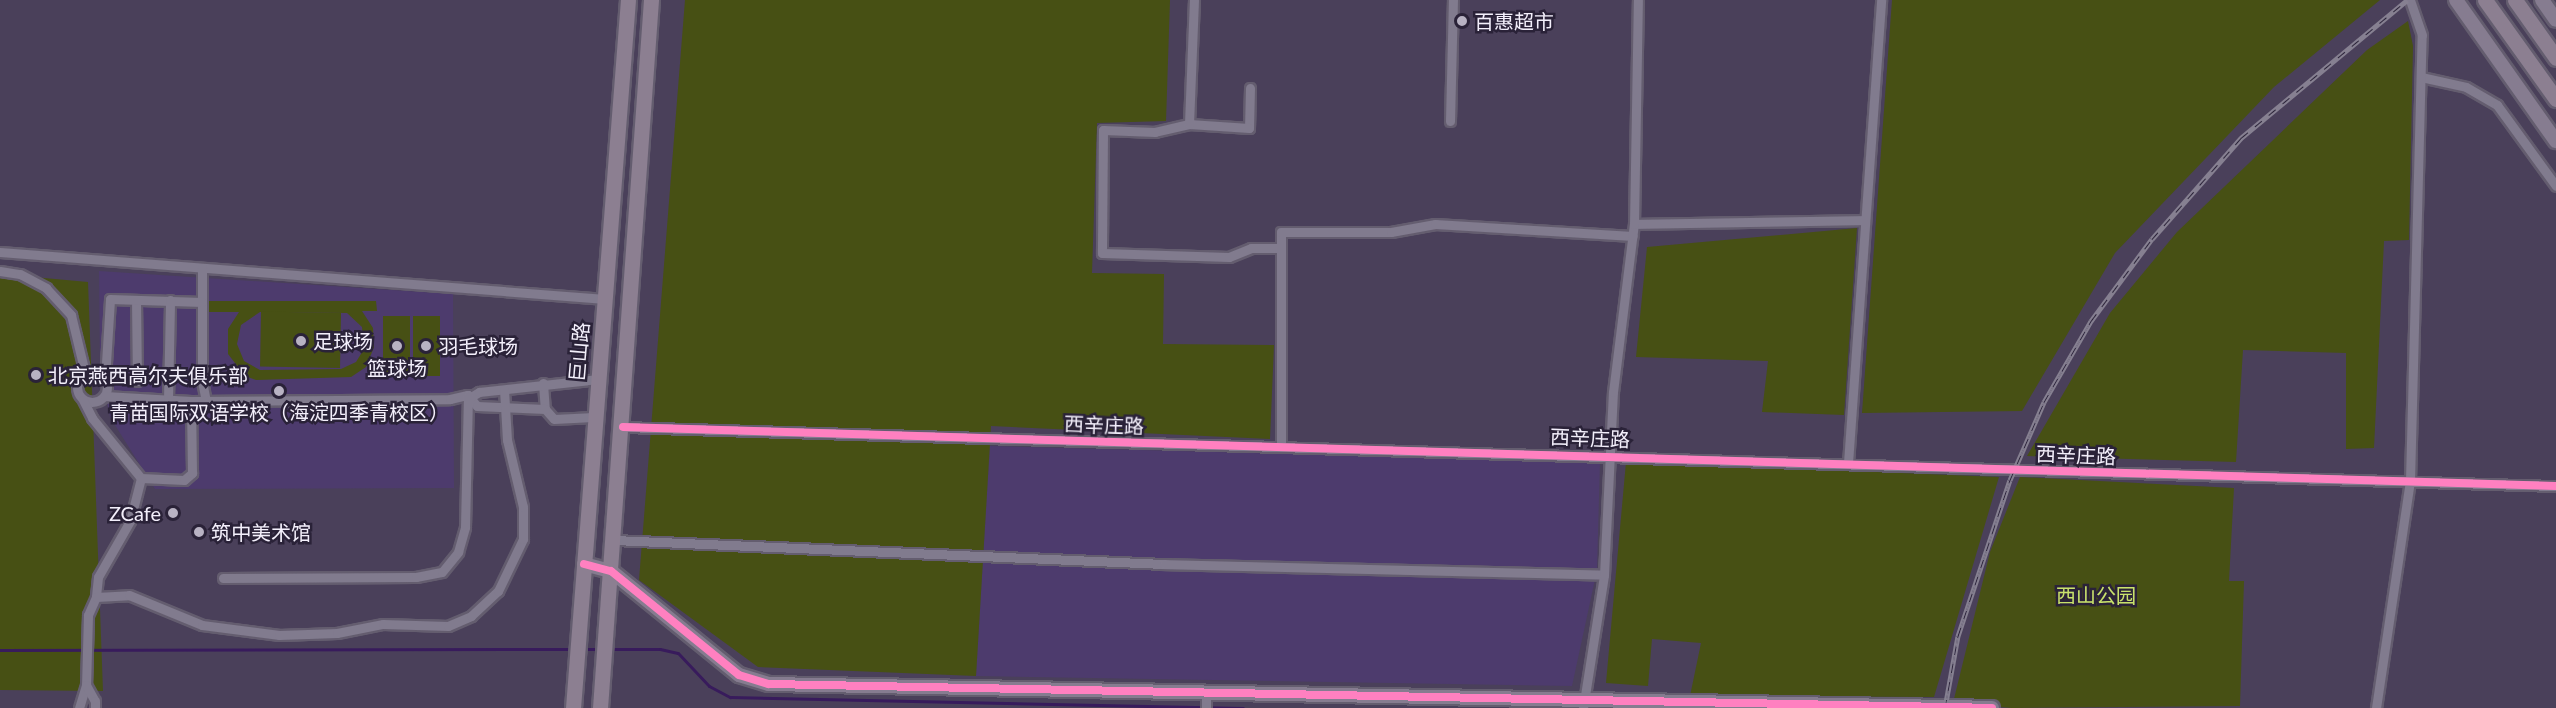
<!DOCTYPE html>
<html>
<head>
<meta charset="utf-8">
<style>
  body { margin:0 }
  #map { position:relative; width:2556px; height:708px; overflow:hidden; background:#4a405a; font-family:Lato,"Noto Sans SC",sans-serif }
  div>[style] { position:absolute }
  .built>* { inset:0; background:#4d3b6d }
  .green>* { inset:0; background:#475014; transform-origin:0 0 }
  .stream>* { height:3px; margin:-1.5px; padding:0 1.5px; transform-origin:1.5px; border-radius:1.5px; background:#381b5c }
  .roads { filter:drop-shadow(2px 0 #645d6f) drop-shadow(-2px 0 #645d6f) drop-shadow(0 2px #645d6f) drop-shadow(0 -2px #645d6f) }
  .street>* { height:9px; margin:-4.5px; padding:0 4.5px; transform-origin:4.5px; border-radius:4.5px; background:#817b8e }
  .street>.ring { margin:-4.5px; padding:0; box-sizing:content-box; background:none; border:9px solid #817b8e; border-radius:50% }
  .secondary>* { height:14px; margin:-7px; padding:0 7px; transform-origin:7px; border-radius:7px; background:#867c90 }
  .primary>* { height:15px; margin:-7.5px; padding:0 7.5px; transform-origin:7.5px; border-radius:7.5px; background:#8c7f91 }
  .rail>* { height:5px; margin-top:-2.5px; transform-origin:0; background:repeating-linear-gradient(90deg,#2a2238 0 9px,#868091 0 18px); box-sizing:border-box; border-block:2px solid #868091 }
  .cycleway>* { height:8px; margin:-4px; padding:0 4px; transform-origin:4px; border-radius:4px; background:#ff80c0 }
  .dots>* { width:16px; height:16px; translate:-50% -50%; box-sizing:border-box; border:3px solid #2a2238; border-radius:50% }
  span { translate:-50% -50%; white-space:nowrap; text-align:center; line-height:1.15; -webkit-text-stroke:5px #2a2238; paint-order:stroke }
  .poi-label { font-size:20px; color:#f3effb }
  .left { translate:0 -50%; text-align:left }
  .right { translate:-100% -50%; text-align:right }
  .street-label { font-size:20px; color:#f3effb }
  .park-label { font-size:20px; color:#c9e26c }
</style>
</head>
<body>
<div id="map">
  <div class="built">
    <i style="clip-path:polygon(99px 271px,453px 294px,454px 488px,155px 489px,110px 417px,100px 365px)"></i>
    <i style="clip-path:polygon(990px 446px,1600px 462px,1597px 570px,1572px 686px,976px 676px)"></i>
  </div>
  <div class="green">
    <i style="clip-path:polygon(685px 0,1170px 0,1166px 121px,1097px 123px,1092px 273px,1164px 274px,1163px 344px,1274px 345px,1270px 439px,991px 426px,976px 676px,758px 667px,639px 580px)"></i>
    <i style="clip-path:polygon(1892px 0,2380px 0,2274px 87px,2115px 253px,2022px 411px,1862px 413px)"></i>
    <i style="clip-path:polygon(2408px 21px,2413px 46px,2409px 240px,2384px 241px,2374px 448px,2346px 449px,2346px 353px,2243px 350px,2236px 462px,2027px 456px,2110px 313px,2177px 232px,2367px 50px)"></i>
    <i style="clip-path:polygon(1857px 228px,1844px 415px,1762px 412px,1768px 361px,1636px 357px,1647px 247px)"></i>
    <i style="clip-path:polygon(0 274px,88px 282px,103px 691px,0 690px)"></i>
    <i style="clip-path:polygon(evenodd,205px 301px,376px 301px,377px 311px,362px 311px,373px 328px,374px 347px,366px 367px,351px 377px,256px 380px,245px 376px,228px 354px,228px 329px,239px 312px,205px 312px,205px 301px,260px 312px,347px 313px,362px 327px,364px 349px,356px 362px,341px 369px,260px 370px,244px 361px,237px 344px,241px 325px,260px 312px)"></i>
    <i style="left:341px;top:313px;width:55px;height:80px;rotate:91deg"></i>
    <i style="left:383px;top:316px;width:27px;height:59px"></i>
    <i style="left:413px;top:316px;width:27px;height:60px"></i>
    <i style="clip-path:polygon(1626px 462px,1999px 477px,1934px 697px,1690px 696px,1701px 643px,1652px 639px,1648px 686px,1606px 683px)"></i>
    <i style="clip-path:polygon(2020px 477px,2234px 488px,2229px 581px,2244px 581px,2240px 706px,2012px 708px,1953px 703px,1990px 552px)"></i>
  </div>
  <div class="stream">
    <i style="left:584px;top:649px;width:14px"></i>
    <i style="left:608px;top:649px;width:52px"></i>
    <i style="left:660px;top:649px;width:18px;rotate:13deg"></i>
    <i style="left:678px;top:653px;width:45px;rotate:46.8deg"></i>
    <i style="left:709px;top:686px;width:24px;rotate:28deg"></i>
    <i style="left:730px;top:697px;width:513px;rotate:1.23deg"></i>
    <i style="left:0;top:650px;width:574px;rotate:-0.1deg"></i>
  </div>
  <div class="roads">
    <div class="street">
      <i style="left:2421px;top:77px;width:46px;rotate:12.5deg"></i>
      <i style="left:2466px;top:87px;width:36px;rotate:30deg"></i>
      <i style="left:2497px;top:105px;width:100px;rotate:53.9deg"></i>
      <i style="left:1250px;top:88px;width:40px;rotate:91.4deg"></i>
      <i style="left:1249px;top:128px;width:60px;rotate:-176.2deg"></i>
      <i style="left:1189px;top:124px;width:35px;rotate:167deg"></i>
      <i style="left:1155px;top:132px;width:52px;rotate:-177.8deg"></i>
      <i style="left:1103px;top:130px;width:123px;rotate:90.5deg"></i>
      <i style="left:1102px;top:253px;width:127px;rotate:1.8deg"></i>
      <i style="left:1229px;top:257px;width:24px;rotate:-22deg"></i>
      <i style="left:1251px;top:248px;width:29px"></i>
      <i style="left:1450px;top:121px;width:121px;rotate:-88.6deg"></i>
      <i style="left:1189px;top:124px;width:124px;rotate:-87.7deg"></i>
      <i style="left:1634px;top:224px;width:231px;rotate:-1deg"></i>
      <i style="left:0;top:252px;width:607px;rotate:4.44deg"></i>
      <i style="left:202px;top:268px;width:113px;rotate:90deg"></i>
      <i style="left:202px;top:381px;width:20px;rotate:79deg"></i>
      <i style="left:0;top:271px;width:20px;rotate:9deg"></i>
      <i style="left:20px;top:274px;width:30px;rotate:28deg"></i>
      <i style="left:46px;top:288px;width:37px;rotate:47deg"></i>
      <i style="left:71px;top:315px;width:60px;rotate:76.4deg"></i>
      <i style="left:136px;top:300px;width:81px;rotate:89.3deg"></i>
      <i class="ring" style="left:77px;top:372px;width:21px;height:21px"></i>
      <i style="left:105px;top:379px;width:80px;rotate:-86.4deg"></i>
      <i style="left:110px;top:299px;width:92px;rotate:1.9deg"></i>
      <i style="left:543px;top:383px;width:26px;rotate:86deg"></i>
      <i style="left:545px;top:409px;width:13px;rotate:48deg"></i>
      <i style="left:554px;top:419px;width:40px;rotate:-2.9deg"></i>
      <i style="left:468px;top:395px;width:14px;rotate:51deg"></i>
      <i style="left:477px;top:406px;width:68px;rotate:2.5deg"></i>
      <i style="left:105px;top:396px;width:86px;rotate:3.3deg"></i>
      <i style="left:191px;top:401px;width:259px;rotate:-0.4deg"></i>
      <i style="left:450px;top:399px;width:18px;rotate:-13deg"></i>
      <i style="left:468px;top:395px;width:3px;rotate:72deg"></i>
      <i style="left:469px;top:398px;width:12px;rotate:-31deg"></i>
      <i style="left:479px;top:392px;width:120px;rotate:-6.2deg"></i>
      <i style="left:168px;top:399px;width:99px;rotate:-88.8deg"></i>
      <i style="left:83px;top:400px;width:20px;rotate:63deg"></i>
      <i style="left:92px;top:418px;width:77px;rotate:50.8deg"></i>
      <i style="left:141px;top:478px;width:44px;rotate:104.3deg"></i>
      <i style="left:130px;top:521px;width:64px;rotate:119.7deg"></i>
      <i style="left:98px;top:577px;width:20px;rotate:96deg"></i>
      <i style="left:96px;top:597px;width:20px;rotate:114deg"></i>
      <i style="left:88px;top:615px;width:70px;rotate:91.6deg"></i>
      <i style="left:623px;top:427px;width:1934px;rotate:1.75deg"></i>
      <i style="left:1281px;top:447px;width:215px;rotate:-90deg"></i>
      <i style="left:1281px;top:232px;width:110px"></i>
      <i style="left:1391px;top:232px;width:45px;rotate:-10.3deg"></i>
      <i style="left:1435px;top:224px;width:198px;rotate:3.5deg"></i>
      <i style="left:1848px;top:463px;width:464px;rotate:-85.9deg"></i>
      <i style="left:141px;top:478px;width:43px;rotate:2.7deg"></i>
      <i style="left:184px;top:480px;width:11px;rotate:-41deg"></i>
      <i style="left:192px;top:473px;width:72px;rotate:-90.8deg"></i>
      <i style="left:614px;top:540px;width:551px;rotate:2.5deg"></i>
      <i style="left:1164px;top:564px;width:440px;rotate:1.4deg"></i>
      <i style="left:223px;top:578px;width:193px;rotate:-0.3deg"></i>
      <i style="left:416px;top:577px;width:26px;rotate:-11deg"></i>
      <i style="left:442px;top:572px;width:26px;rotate:-51deg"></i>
      <i style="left:458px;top:552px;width:26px;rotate:-74deg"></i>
      <i style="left:465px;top:527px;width:132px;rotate:-88.7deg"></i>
      <i style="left:96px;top:597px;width:33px;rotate:-3deg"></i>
      <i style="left:129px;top:595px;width:79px;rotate:22.3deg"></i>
      <i style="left:202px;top:625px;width:78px;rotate:7.4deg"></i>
      <i style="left:279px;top:635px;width:58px;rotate:-2deg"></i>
      <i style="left:337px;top:633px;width:47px;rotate:-11.1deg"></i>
      <i style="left:383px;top:624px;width:65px;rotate:1.8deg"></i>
      <i style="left:448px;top:626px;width:25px;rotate:-23deg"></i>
      <i style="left:471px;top:616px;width:37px;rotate:-43deg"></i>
      <i style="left:498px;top:591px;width:58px;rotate:-64.3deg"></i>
      <i style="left:523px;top:539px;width:32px;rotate:-90deg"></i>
      <i style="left:523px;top:507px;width:69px;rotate:-103.4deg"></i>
      <i style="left:507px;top:440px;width:50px;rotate:-93.4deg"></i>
      <i style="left:79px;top:708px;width:24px;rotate:-73deg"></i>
      <i style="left:86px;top:685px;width:18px;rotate:61deg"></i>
      <i style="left:95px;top:701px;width:7px;rotate:90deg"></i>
      <i style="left:1206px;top:708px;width:13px;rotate:-90deg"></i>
      <i style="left:1583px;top:708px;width:135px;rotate:-81deg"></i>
      <i style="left:1604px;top:575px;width:183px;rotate:-87.2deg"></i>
      <i style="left:1613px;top:392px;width:169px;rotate:-82.9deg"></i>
      <i style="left:1634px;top:224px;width:224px;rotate:-89deg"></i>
      <i style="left:2376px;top:708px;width:230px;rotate:-81.5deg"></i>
      <i style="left:2410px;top:481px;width:446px;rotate:-88.5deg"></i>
      <i style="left:2422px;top:35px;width:37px;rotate:-109deg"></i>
    </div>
    <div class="secondary">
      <i style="left:2456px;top:0;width:173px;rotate:54.7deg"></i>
      <i style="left:2542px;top:0;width:24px;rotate:55deg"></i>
      <i style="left:584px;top:564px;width:28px;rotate:15deg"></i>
      <i style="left:611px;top:571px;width:165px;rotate:39.1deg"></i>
      <i style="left:739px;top:675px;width:31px;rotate:17deg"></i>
      <i style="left:769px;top:684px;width:1223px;rotate:1.12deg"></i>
    </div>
    <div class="primary">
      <i style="left:2485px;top:0;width:122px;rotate:54.4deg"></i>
      <i style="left:2515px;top:0;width:71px;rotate:54.7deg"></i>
      <i style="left:573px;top:708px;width:710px;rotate:-85.56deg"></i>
      <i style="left:600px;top:708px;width:710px;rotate:-85.88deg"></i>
    </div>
  </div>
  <div class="rail">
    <i style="left:1945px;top:708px;width:73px;rotate:-79.8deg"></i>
    <i style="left:1958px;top:636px;width:164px;rotate:-71.6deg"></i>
    <i style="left:2010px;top:480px;width:85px;rotate:-66.4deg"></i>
    <i style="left:2044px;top:402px;width:94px;rotate:-59.9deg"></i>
    <i style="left:2091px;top:321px;width:102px;rotate:-53.4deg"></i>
    <i style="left:2152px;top:239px;width:135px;rotate:-48.6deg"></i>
    <i style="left:2241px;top:138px;width:216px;rotate:-39.7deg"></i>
  </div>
  <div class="cycleway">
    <i style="left:623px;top:427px;width:1934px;rotate:1.75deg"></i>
    <i style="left:584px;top:564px;width:28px;rotate:15deg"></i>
    <i style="left:611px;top:571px;width:165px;rotate:39.1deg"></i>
    <i style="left:739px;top:675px;width:31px;rotate:17deg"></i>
    <i style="left:769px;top:684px;width:1223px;rotate:1.12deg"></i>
  </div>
  <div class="dots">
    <i style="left:1462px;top:21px;background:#b8b2c3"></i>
    <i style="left:301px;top:341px;background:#b8b2c3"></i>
    <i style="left:397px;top:346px;background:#b8b2c3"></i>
    <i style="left:426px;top:346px;background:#b8b2c3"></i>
    <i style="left:36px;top:375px;background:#b8b2c3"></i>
    <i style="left:279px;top:391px;background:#b8b2c3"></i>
    <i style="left:173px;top:513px;background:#b8b2c3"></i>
    <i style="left:199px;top:532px;background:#b8b2c3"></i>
  </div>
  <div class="poi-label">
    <span class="left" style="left:1474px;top:21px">百惠超市</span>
    <span class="left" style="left:313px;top:341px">足球场</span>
    <span class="left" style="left:438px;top:346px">羽毛球场</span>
    <span style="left:397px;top:368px">篮球场</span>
    <span class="left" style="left:48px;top:375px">北京燕西高尔夫俱乐部</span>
    <span style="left:279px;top:412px">青苗国际双语学校（海淀四季青校区）</span>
    <span class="right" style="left:161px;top:513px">ZCafe</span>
    <span class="left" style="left:211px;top:532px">筑中美术馆</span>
  </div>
  <div class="street-label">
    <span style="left:579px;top:352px;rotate:-85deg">巨山路</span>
    <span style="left:1104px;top:425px;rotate:2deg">西辛庄路</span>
    <span style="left:1590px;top:438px;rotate:2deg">西辛庄路</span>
    <span style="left:2076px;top:455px;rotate:2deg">西辛庄路</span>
  </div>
  <div class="park-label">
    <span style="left:2096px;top:595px">西山公园</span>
  </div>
</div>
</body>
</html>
